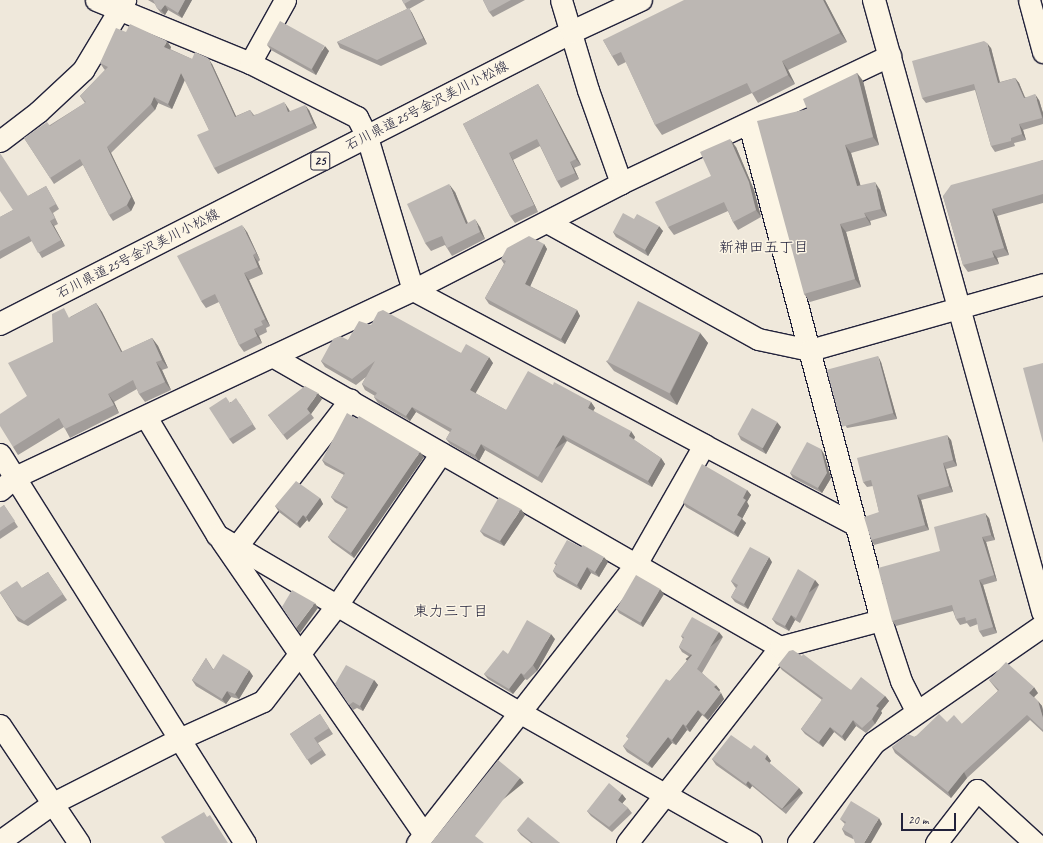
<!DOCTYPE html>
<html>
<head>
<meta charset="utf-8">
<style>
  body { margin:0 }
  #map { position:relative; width:1043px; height:843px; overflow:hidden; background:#efe8db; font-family:Caveat,"Klee One",sans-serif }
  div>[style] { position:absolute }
  .roads { filter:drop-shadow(1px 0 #22223b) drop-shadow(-1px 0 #22223b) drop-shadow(0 1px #22223b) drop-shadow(0 -1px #22223b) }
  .minor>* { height:21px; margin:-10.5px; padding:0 10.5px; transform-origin:10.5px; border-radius:10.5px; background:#fcf5e5 }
  .tertiary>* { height:22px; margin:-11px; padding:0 11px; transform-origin:11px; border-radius:11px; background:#fcf5e5 }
  .primary>* { height:22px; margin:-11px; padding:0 11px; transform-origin:11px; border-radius:11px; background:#fcf5e5 }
  .wall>* { inset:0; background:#a29d9a }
  .shaded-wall>* { inset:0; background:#84807d; transform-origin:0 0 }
  .building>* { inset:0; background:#bcb7b3; transform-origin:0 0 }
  span { translate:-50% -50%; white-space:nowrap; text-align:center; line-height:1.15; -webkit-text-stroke:3px #fcf5e5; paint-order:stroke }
  .shield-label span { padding:1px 3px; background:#fcf5e5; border:1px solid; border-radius:3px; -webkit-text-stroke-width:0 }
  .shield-label { font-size:13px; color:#22223b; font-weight:700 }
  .street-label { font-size:14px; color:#22223b }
  .neighbourhood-label { font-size:15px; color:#22223b }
  .scale { position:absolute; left:901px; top:813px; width:55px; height:18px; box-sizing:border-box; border:2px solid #22223b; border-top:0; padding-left:5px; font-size:12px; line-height:14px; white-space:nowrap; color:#22223b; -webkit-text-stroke:3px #fcf5e5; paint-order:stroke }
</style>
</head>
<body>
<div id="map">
  <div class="roads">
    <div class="minor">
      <i style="left:96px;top:0;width:166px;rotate:22.2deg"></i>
      <i style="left:250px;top:63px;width:120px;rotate:26.8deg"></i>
      <i style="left:357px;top:117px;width:22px;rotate:63deg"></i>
      <i style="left:367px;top:137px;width:160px;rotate:73.3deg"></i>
      <i style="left:413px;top:290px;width:330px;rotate:28deg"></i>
      <i style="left:704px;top:445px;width:137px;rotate:119.7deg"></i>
      <i style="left:636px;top:564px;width:355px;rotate:128.1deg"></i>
      <i style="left:561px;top:0;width:94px;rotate:73.3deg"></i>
      <i style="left:588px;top:90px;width:99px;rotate:70.5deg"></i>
      <i style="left:1029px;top:0;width:54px;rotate:74.9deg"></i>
      <i style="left:250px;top:63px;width:72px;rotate:-60.9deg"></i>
      <i style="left:749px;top:124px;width:513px;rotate:75.1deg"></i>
      <i style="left:881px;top:620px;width:64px;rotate:71.8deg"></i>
      <i style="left:901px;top:681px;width:35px;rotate:63deg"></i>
      <i style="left:0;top:141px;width:48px;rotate:-37.3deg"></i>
      <i style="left:38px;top:112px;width:62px;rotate:-43deg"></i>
      <i style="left:83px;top:70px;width:82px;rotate:-59deg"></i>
      <i style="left:547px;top:222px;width:241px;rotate:29deg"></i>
      <i style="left:758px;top:339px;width:53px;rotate:11.9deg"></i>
      <i style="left:810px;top:350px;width:242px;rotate:-15.8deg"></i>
      <i style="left:272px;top:356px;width:585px;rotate:29.81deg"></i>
      <i style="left:146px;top:417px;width:138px;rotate:59deg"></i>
      <i style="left:217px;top:535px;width:352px;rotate:30.4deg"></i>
      <i style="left:521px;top:713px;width:264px;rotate:29.5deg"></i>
      <i style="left:704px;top:445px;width:172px;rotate:27.8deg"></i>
      <i style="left:0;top:454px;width:460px;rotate:57.8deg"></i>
      <i style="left:0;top:490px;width:20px;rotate:-41deg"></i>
      <i style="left:15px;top:477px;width:440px;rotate:-25.2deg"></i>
      <i style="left:413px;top:290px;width:234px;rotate:-27.2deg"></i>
      <i style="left:621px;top:183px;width:298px;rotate:-25.4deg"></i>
      <i style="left:221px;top:540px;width:357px;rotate:55.4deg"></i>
      <i style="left:237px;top:546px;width:185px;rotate:-52.3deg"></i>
      <i style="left:0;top:725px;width:142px;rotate:56.2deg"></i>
      <i style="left:0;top:841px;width:65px;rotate:-35.6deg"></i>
      <i style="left:53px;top:803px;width:141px;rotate:-26.9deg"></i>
      <i style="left:179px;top:739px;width:92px;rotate:-24.3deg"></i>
      <i style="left:263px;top:701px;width:121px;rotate:-52.4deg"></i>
      <i style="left:337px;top:605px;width:184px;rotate:-55.6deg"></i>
      <i style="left:627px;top:843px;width:249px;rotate:-52deg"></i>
      <i style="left:780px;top:647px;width:105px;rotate:-15deg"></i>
      <i style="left:936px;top:843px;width:67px;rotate:-52.3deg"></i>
      <i style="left:977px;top:790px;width:79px;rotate:42.4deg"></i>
    </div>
    <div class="tertiary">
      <i style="left:874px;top:0;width:635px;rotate:74.56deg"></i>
      <i style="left:799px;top:843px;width:125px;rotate:-53.1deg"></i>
      <i style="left:874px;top:743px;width:206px;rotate:-34.7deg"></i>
    </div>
    <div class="primary">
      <i style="left:0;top:324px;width:642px;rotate:-27.04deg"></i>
      <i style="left:572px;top:32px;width:76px;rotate:-24.9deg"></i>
    </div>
  </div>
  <div class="wall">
    <i style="clip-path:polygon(148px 0,192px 0,182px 18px,168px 10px,165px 15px,161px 13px,157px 8px,155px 4px)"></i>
    <i style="clip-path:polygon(402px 0,425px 0,409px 9px,412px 13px,427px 44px,381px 66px,340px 48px,337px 42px,407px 9px)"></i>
    <i style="clip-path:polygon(483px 0,525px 0,493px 17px,489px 12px)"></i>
    <i style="clip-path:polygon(825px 0,847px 42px,788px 70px,795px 84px,758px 103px,752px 93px,662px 135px,655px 125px,626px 62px,618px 66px,612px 56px,603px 40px)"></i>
    <i style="clip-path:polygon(126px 32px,171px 47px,170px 49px,192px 59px,212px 64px,236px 116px,250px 110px,254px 115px,288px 108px,290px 111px,309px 110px,317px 128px,218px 174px,214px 168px,209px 130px,185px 80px,172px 109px,158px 103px,155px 110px,111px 153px,135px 203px,131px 211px,113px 221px,109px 215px,83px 165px,54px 184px,24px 138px,50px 125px,85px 103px,80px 96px,105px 70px,104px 69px,100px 63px)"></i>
    <i style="clip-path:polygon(267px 45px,329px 51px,316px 75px,271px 50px)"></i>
    <i style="clip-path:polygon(991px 48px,1000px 82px,1015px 78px,1019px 83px,1025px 97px,1039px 100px,1043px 113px,1043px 124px,1023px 130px,1026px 140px,1014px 143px,1015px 146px,995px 152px,991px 146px,975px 90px,926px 103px,922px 98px)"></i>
    <i style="clip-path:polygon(857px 73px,863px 81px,879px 145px,851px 153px,860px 185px,880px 190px,887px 216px,870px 221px,871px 225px,846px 232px,861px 287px,810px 302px,804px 294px,807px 109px)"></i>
    <i style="clip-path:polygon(538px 84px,542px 91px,581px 165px,574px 168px,579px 179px,561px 188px,557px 181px,540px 146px,513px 160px,538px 212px,515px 223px,510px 216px,463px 124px)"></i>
    <i style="clip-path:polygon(736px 147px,754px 190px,761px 217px,738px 230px,733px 222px,728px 211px,674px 235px,668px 227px)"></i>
    <i style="clip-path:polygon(1043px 160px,1043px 203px,997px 216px,1009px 255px,997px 258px,999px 264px,968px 272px,963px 265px,943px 196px)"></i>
    <i style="clip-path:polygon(46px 186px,59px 209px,53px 213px,58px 224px,54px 226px,65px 246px,42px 258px,32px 241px,0 259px,0 217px,13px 210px,28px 196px)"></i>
    <i style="clip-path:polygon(455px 192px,468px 223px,480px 227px,485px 239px,452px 256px,447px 248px,445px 245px,431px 251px,425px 243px)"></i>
    <i style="clip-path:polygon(634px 219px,663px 231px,648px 256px,616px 237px,613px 232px)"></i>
    <i style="clip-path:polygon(247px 232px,260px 260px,258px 262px,263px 274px,249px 280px,270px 326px,266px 328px,267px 332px,259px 336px,262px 343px,244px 352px,239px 345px,219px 302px,206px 308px,201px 301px)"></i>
    <i style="clip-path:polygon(544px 244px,547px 249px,530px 286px,577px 310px,580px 316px,565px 344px,489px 304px,485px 298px,504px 264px,501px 259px)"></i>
    <i style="clip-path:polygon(96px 303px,102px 312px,122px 352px,152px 338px,158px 346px,168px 368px,162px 370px,171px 390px,145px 402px,139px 394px,137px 389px,114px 402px,119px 413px,70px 438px,64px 427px,18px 455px,13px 447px,27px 396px,53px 342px,70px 317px)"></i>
    <i style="clip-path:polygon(371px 325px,493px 363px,475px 393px,506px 410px,553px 385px,591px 402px,595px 408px,593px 411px,635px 437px,634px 440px,661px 458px,665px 464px,652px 487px,567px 441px,542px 483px,485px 450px,479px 461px,450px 444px,446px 439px,450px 432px,416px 412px,410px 421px,378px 403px,374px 397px,375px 396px,365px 390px,362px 384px,366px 377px,356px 385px,325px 367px,321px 361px,348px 340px)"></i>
    <i style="clip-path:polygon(700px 333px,708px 343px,677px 405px,614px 371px,606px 361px)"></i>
    <i style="clip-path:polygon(881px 362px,897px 419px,847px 428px,844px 423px)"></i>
    <i style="clip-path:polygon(322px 399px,311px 414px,314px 418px,287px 440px,268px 415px)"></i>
    <i style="clip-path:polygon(230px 402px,240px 404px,256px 429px,233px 444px,229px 439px)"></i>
    <i style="clip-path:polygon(781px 427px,766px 454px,741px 440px,738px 434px)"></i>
    <i style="clip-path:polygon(951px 440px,957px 466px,946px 469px,953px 492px,921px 500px,929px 530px,874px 545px,871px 540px,879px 512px,873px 486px,867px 487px,863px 482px)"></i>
    <i style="clip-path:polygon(824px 454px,831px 478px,822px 493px,793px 478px,790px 473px)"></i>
    <i style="clip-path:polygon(424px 457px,354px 558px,332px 542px,328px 537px,347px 509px,335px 502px,331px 497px,344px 475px,325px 465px,322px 460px)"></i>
    <i style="clip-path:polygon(747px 490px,751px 495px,747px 502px,749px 506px,742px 519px,746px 523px,738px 537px,686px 507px,683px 502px)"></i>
    <i style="clip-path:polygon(320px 498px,323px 504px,309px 522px,307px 520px,300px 528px,279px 512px,275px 506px)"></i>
    <i style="clip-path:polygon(4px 505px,18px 527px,0 539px,0 508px)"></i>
    <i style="clip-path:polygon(525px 515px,504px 546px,484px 536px,480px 531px)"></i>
    <i style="clip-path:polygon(989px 518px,995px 540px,986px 542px,997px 581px,983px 585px,997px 633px,983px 637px,979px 631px,978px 624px,970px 627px,967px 623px,960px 625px,956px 619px,953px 611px,896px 626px,892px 621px,940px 551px)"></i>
    <i style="clip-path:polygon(608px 562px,599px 577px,591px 573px,581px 590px,557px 577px,553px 571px,556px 565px,554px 563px)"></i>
    <i style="clip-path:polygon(772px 562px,748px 609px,735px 602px,731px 597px,736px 588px,735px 587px,731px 581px)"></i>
    <i style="clip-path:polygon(48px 572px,67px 600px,28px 626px,18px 621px,0 593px,22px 588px)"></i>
    <i style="clip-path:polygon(815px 580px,819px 585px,800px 623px,795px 620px,789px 631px,776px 624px,772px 619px)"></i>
    <i style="clip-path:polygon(664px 594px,643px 627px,619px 613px,616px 608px)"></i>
    <i style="clip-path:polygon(681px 636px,723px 637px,702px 673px,720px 690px,719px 691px,721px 693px,724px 699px,708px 720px,702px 715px,690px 732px,687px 730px,676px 745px,672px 743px,652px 768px,627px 752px,623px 746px,629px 739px,626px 736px,670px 681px,690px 657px,682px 652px,679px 647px,683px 639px)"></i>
    <i style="clip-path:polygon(555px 639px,537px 671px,527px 680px,525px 679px,513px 694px,488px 679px,484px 674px,508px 654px)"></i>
    <i style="clip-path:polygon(206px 658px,213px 669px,253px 676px,239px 699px,231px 697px,226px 704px,196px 686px,192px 680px)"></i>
    <i style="clip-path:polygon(778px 665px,851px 690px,885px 696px,889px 701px,881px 711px,882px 713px,875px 724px,866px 733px,856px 726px,845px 741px,834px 732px,823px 747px,805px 734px,801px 729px,822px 700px,782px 670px)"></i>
    <i style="clip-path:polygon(374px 680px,378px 685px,363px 711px,357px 708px,353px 710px,335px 684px)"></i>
    <i style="clip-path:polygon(989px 680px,1038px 693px,1034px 697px,1042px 706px,1043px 711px,1043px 732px,1030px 720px,967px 778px,951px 798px,895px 753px,892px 747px,947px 722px,962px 724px,998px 691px,993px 685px)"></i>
    <i style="clip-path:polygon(320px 714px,333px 734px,318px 743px,326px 755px,311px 765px,290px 734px)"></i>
    <i style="clip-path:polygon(751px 749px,767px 755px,771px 761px,769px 763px,799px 788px,803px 793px,786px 814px,752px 786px,750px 789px,716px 765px,712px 759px)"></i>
    <i style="clip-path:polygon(622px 794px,626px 799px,622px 803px,628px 808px,632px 813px,612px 832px,591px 816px,587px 811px)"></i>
    <i style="clip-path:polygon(840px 819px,882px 824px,853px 839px,845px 835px,842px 829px,845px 824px)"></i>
    <i style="clip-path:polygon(517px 830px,560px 843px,531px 843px,521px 835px)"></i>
  </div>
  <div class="shaded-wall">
    <i style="clip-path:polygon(185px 0,192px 0,182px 18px,178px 13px)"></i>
    <i style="clip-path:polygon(823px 0,825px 0,847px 42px,840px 33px)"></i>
    <i style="clip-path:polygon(165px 5px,168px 10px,165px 15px,161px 10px)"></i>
    <i style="clip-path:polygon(409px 8px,412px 13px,427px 44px,423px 38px)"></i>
    <i style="clip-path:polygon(167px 41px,171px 47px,169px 53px,164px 47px)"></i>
    <i style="clip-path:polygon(987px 43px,991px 48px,1001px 88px,998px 83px)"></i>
    <i style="clip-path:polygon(325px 46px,329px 51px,316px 75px,312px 69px)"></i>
    <i style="clip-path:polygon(208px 58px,212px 64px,239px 123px,235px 117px)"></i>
    <i style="clip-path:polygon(782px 61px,788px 70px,795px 84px,788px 75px)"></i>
    <i style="clip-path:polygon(181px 73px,185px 79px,172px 109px,168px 104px)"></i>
    <i style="clip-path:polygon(857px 73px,863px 81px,879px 145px,873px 137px)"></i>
    <i style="clip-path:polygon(1015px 78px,1019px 83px,1027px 103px,1024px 98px)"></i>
    <i style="clip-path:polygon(538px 84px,542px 91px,581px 165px,576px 159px)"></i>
    <i style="clip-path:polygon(1035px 94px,1039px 100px,1043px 113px,1043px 119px)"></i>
    <i style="clip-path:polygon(154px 97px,158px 103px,155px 110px,151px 104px)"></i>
    <i style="clip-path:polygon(284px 102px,288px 108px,292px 118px,288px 112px)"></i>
    <i style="clip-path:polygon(305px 105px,309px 110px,317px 128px,313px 123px)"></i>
    <i style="clip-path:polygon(1019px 124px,1023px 130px,1026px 140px,1022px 134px)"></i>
    <i style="clip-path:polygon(730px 139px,736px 147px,754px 190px,761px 217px,756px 210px)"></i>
    <i style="clip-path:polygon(845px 145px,851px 153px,863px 194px,857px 186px)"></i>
    <i style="clip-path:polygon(107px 147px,111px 153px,135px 203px,131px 211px,127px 205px)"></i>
    <i style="clip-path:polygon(509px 153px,513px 160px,538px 212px,534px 205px)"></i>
    <i style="clip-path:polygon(570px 162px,574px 168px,579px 179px,575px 173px)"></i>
    <i style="clip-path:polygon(875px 182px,880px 190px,887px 216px,881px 209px)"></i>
    <i style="clip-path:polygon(449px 184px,455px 192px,471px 232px,466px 224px)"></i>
    <i style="clip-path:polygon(992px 209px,997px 216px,1009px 255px,1004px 248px)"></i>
    <i style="clip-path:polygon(864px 213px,870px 221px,871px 225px,866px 217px)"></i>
    <i style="clip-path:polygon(475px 219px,480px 227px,485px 239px,480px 232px)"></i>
    <i style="clip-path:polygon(50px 221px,54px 226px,65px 246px,61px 240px)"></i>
    <i style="clip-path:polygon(840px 224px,846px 232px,861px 287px,855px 279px)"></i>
    <i style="clip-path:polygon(242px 225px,247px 232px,260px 260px,256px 253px)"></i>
    <i style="clip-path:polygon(659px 226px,663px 231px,648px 256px,645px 250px)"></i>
    <i style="clip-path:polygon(544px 244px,547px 249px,529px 289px,525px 284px)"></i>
    <i style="clip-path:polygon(992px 251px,997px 258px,999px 264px,994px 257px)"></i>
    <i style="clip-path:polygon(253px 255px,258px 262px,263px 274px,258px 267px)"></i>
    <i style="clip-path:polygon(244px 273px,249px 280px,270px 326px,265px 319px)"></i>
    <i style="clip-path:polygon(96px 303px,102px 312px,127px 361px,121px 352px)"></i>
    <i style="clip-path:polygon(577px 310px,580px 316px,565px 344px,561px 339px)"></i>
    <i style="clip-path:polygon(254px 329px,259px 336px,262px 343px,257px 336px)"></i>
    <i style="clip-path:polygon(700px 333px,708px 343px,677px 405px,670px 394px)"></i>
    <i style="clip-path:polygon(152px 338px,158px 346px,168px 368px,162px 360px)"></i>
    <i style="clip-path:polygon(878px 356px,881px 362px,897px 419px,893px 413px)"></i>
    <i style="clip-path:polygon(489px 357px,493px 363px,474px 396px,470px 390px)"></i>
    <i style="clip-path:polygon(156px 362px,162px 370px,171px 390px,165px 382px)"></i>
    <i style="clip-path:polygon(318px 393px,322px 399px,311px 414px,307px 409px)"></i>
    <i style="clip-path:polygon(108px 394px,114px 402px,119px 413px,114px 405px)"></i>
    <i style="clip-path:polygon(591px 402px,595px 408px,592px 413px,588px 408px)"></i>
    <i style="clip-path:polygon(412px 407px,416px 412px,410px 421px,406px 416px)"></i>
    <i style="clip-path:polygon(777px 422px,781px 427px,766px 454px,762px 448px)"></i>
    <i style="clip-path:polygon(631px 431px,635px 437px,632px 442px,629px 436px)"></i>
    <i style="left:563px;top:435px;width:7px;height:49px;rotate:56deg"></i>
    <i style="clip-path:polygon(947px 435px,951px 440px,957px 466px,953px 460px)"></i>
    <i style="clip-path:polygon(481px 444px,485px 450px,479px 461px,475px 455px)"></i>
    <i style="clip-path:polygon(821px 449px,824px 454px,831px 478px,822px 493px,818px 488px)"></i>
    <i style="clip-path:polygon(420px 452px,424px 457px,354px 558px,351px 553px)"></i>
    <i style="clip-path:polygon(661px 458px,665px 464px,652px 487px,648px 481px)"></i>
    <i style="clip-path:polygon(943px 463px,946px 469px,953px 492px,949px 486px)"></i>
    <i style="clip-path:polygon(747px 490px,751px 495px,747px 502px,749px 506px,742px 519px,746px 523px,738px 537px,734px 532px,737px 515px,743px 498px)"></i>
    <i style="clip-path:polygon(917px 495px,921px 500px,929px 530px,925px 525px)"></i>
    <i style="clip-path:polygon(320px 498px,323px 504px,309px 522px,306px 517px)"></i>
    <i style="clip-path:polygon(521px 509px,525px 515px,504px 546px,500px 541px)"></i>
    <i style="clip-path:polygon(985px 513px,989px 518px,995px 540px,991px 535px)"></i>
    <i style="clip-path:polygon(303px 515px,307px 520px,300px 528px,297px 523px)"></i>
    <i style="clip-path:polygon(982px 537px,986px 542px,997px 581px,994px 575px)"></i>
    <i style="clip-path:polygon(604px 557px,608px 562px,599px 577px,595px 572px)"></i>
    <i style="clip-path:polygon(769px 557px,772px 562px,748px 609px,744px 604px)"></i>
    <i style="clip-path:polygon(587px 567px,591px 573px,581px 590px,577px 585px)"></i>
    <i style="left:815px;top:580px;width:6px;height:42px;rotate:51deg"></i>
    <i style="clip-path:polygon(979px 580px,983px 585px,997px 633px,993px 627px)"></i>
    <i style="clip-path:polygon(660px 589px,664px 594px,643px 627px,640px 622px)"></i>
    <i style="clip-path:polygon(315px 603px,318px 608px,300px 633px,296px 628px)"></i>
    <i style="clip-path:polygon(791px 615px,795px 620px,789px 631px,785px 626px)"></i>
    <i style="left:719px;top:632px;width:6px;height:43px;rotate:51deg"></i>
    <i style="clip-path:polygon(551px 634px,555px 639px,537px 671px,533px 665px)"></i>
    <i style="clip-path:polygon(249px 670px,253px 676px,239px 699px,235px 694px)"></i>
    <i style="clip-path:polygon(521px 673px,525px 679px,513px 694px,509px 689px)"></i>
    <i style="clip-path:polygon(374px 680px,378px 685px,363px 711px,360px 706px)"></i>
    <i style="clip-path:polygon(716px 685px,720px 690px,718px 693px,714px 687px)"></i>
    <i style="clip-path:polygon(1034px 687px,1038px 693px,1033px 698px,1029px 693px)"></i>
    <i style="clip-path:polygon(227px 691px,231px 697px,226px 704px,222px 699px)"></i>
    <i style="clip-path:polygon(721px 693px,724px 699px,708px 720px,704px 715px)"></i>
    <i style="clip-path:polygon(885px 696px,889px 701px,881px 711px,882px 713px,875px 724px,872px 719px,876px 706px)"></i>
    <i style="clip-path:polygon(1038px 701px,1042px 706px,1043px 711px,1043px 718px)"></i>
    <i style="clip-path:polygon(698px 710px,702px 715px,690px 732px,686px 726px)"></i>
    <i style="clip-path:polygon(853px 720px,856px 726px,845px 741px,842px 736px)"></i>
    <i style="clip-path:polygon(683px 724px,687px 730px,676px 745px,672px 740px)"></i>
    <i style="clip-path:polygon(830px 727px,834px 732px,823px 747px,819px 742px)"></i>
    <i style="clip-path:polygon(668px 737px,672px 743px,652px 768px,648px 763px)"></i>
    <i style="clip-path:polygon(767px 755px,771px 761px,768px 764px,765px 759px)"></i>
    <i style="clip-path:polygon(964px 772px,967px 778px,951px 798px,948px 792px)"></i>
    <i style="left:520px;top:778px;width:6px;height:73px;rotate:51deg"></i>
    <i style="clip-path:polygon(748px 781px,752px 786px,750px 789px,746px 784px)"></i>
    <i style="left:799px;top:788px;width:6px;height:27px;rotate:51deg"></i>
    <i style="clip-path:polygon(622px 794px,626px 799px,621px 805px,618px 800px)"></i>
    <i style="clip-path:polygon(879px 818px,882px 824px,871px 843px,864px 843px)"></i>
  </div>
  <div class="building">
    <i style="clip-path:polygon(153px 0,185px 0,178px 13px,165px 5px,161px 10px,157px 8px)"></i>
    <i style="clip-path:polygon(402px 0,411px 0,404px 4px)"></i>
    <i style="clip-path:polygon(483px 0,511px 0,489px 12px)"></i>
    <i style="clip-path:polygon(684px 0,823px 0,840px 33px,782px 61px,788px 75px,752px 93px,747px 83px,655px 125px,621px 52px,612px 56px,603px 40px)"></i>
    <i style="clip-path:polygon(409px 8px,423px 38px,377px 60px,337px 42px)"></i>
    <i style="left:280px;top:21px;width:51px;height:27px;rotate:29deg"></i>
    <i style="clip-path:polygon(130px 24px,167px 41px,164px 47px,192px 59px,195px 52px,208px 58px,235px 117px,250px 110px,253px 116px,284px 102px,288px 112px,305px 105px,313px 123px,214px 168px,197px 135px,209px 130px,181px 73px,168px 104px,154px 97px,151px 104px,107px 147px,131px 197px,127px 205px,109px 215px,80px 159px,50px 178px,24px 138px,47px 122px,50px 126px,86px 102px,80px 96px,108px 67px,100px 63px,116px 28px,126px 32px)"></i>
    <i style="clip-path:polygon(984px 41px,987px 43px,998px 83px,1015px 78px,1024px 98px,1035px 94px,1042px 118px,1019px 124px,1022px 134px,1011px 138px,1011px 141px,991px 146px,974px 84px,922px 98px,912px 61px)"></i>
    <i style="clip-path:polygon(857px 73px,873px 137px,845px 145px,857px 186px,875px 182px,881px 209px,864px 213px,866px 217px,840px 224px,855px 279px,804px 294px,757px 121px,807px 109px,803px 99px)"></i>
    <i style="clip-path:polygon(538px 84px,576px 159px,570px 162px,575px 173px,557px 181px,537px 139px,509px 153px,534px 205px,510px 216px,463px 124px)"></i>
    <i style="clip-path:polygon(730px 139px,749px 182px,756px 210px,733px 222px,724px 202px,668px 227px,655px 202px,711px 176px,700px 152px)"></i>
    <i style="clip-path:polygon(0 153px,28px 196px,46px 186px,56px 204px,49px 208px,55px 218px,50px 221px,61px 240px,38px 253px,29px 236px,0 251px,0 217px,13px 210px,0 191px)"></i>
    <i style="clip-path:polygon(1043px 160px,1043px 194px,992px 209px,1004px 248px,992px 251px,994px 257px,963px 265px,943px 196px,951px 185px)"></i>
    <i style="clip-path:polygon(449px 184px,466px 224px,475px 219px,480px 232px,447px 248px,442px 236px,425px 243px,407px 204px)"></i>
    <i style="clip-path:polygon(623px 213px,634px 219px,637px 214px,659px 226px,645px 250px,613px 232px)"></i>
    <i style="clip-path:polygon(242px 225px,256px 253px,253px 255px,258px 267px,244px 273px,265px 319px,261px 321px,263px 325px,254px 329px,257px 336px,239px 345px,215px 294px,201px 301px,177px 256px)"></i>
    <i style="clip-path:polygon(529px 236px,544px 244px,525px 284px,577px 310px,561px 339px,485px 298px,506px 261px,501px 259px,507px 248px)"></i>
    <i style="left:638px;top:301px;width:70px;height:68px;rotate:27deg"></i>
    <i style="clip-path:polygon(96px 303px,121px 352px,152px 338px,162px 360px,156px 362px,165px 382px,139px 394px,133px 380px,108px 394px,114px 405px,65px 429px,59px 418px,13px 447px,0 426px,0 414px,27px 396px,8px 363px,53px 342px,52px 314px,64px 308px,69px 318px)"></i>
    <i style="clip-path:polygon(383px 310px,461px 353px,466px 344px,489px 357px,470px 390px,506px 410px,528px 371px,553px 385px,554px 382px,591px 402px,588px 408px,631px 431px,629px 436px,661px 458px,648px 481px,563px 435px,538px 477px,481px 444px,475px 455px,446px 439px,452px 429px,412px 407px,406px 416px,374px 397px,377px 393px,362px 384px,375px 361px,352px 379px,321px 361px,333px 339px,340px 336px,348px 340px,359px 321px,371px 325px,378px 312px)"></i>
    <i style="left:878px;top:356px;width:59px;height:53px;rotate:75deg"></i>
    <i style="clip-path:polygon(1043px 363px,1043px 443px,1023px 368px)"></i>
    <i style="clip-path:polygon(305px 386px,318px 393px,307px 409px,310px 413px,283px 435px,268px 415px)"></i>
    <i style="clip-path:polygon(226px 397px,230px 403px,236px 398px,253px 424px,229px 439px,209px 408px)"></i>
    <i style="left:752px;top:408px;width:29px;height:30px;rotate:29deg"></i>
    <i style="clip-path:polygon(347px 413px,357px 419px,359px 416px,420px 452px,351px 553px,328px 537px,348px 507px,331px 497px,345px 473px,322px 460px)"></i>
    <i style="clip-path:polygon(947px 435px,953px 460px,943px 463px,949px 486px,917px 495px,925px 525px,871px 540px,864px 517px,879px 512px,871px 480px,863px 482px,857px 458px)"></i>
    <i style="clip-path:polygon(807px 442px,821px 449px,827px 473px,818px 488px,790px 473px)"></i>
    <i style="clip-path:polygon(702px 464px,747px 490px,743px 498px,746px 500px,737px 515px,742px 518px,734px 532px,683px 502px)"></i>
    <i style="clip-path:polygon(296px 481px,320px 498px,306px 517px,303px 515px,297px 523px,275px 506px)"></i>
    <i style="clip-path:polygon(499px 497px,521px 509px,500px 541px,480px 531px)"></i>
    <i style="clip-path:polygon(4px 505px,15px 521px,0 531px,0 508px)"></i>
    <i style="clip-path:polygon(985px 513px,991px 535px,982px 537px,994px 575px,979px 580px,993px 627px,979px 631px,976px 618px,966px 621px,965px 617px,956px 619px,952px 605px,892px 621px,878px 568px,940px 551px,934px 527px)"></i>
    <i style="clip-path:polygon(567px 540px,581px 547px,583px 545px,604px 557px,595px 572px,587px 567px,577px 585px,553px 571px,557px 564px,554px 563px)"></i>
    <i style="clip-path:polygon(750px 547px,769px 557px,744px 604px,731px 597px,738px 585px,731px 581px)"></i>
    <i style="clip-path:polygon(798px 569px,815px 580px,796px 618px,791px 615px,785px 626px,772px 619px)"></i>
    <i style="clip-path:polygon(48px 572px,63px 594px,24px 621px,15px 615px,0 593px,0 592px,17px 581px,22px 588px)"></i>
    <i style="left:636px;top:575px;width:28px;height:39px;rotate:30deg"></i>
    <i style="clip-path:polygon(292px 590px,315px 603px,296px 628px,282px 607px)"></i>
    <i style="clip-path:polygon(692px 617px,719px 632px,697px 669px,716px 685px,714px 687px,721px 693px,704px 715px,698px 710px,686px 726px,683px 724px,672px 740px,668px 737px,648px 763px,623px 746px,629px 738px,626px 736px,666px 679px,670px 681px,692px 655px,679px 647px,684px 637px,681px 636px)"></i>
    <i style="clip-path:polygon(527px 620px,551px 634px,533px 665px,524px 675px,521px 673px,509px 689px,484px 674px,503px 650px,508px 654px)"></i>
    <i style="clip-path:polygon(793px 650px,802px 656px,803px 654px,851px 690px,861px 677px,885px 696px,876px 706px,879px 708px,872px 719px,862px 728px,853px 720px,842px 736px,830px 727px,819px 742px,801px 729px,823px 698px,778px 665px,789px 651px)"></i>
    <i style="clip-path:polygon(223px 654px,249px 670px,235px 694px,227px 691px,222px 699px,192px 680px,206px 658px,213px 670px)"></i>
    <i style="clip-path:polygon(1006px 662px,1034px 687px,1029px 693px,1038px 701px,1043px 718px,1043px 730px,1027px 715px,964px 772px,948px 792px,892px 747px,908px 734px,915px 737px,939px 714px,947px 722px,954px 715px,962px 724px,999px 690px,989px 680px)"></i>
    <i style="clip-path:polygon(346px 665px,374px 680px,360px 706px,353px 702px,349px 705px,335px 684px)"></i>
    <i style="clip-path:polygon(320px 714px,329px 728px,314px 738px,322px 750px,307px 760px,290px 734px)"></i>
    <i style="clip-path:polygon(731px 735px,751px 749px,754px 745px,767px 755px,765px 759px,799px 788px,782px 809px,748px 781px,746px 784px,712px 759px)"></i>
    <i style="clip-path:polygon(498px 760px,520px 778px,475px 836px,484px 843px,431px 843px)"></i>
    <i style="clip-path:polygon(609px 783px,622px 794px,618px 800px,628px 808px,609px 827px,587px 811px)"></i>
    <i style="clip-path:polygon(851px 801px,879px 818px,864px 843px,855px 843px,852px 835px,842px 829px,846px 822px,840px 819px)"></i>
    <i style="clip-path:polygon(204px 812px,207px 817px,210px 815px,228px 843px,165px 843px,161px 837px)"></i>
    <i style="clip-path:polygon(528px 817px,560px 843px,533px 843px,517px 830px)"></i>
  </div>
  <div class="shield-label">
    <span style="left:320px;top:161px">25</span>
  </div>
  <div class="street-label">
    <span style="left:427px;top:106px;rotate:-27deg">石川県道25号金沢美川小松線</span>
    <span style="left:138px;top:254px;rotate:-27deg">石川県道25号金沢美川小松線</span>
  </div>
  <div class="neighbourhood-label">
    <span style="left:764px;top:248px">新神田五丁目</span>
    <span style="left:451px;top:612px">東力三丁目</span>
  </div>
  <div class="scale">20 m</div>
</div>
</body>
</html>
